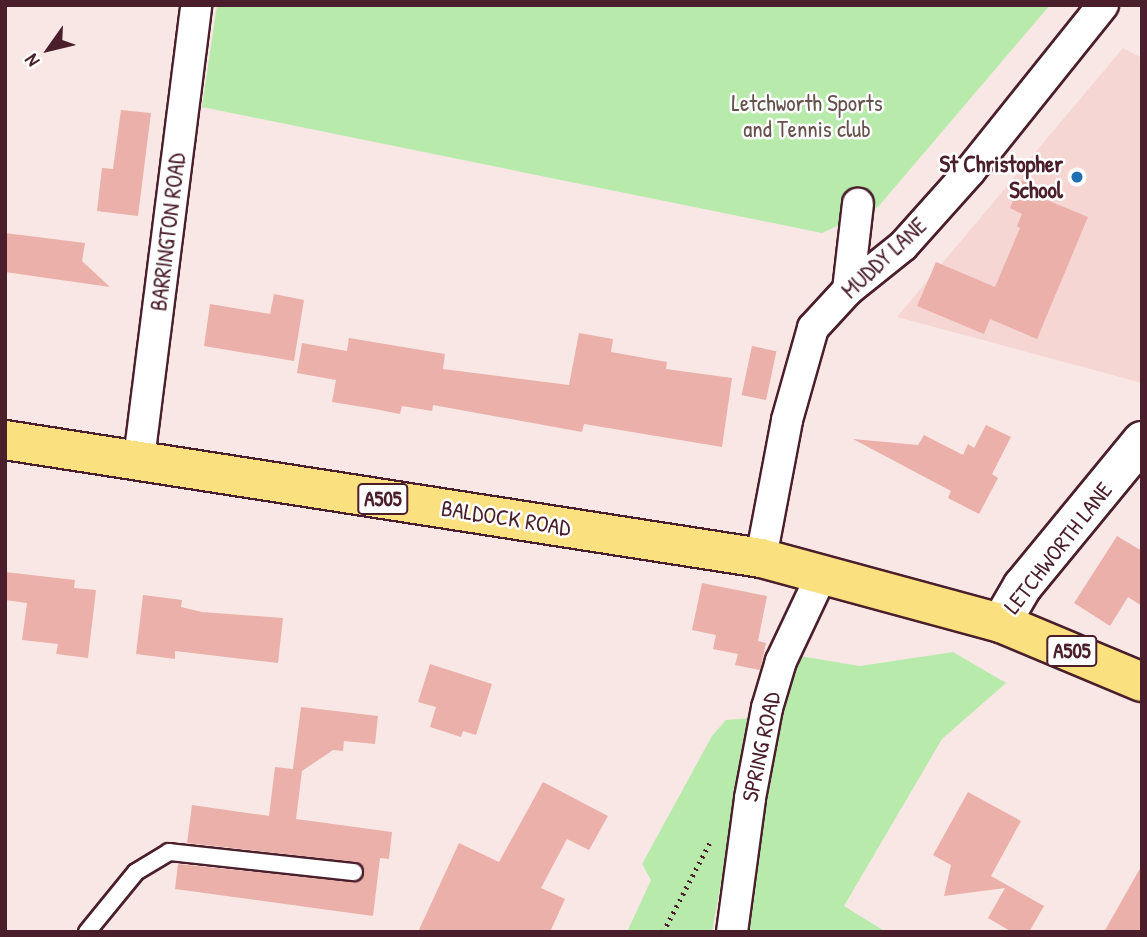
<!DOCTYPE html>
<html>
<head>
<meta charset="utf-8">
<style>
  body { margin:0 }
  #map { position:relative; width:1147px; height:937px; overflow:hidden; background:#f9e7e5; font-family:"Patrick Hand",sans-serif }
  div>[style] { position:absolute }
  .built>* { inset:0; background:#f5d6d3 }
  .green>* { inset:0; background:#b8ebab }
  .building>* { inset:0; background:#ebb0a9; transform-origin:0 0 }
  .path>* { height:4.5px; margin-top:-2.25px; transform-origin:0; background:repeating-linear-gradient(90deg,#4a1f2b 0 2px,transparent 0 7px) }
  .roads { filter:drop-shadow(2px 0 #4a1f2b) drop-shadow(-2px 0 #4a1f2b) drop-shadow(0 2px #4a1f2b) drop-shadow(0 -2px #4a1f2b) }
  .service>* { height:16px; margin:-8px; padding:0 8px; transform-origin:8px; border-radius:8px; background:#fff }
  .minor>* { height:30px; margin:-15px; padding:0 15px; transform-origin:15px; border-radius:15px; background:#fff }
  .tertiary>* { height:38px; margin:-19px; padding:0 19px; transform-origin:19px; border-radius:19px; background:#fff }
  .primary>* { height:38px; margin:-19px; padding:0 19px; transform-origin:19px; border-radius:19px; background:#fbe080 }
  .dots>* { width:19px; height:19px; translate:-50% -50%; box-sizing:border-box; border:4px solid #fff; border-radius:50% }
  span { translate:-50% -50%; white-space:nowrap; text-align:center; line-height:1.15; -webkit-text-stroke:5px #fff; paint-order:stroke }
  .shield-label span { padding:2px 5px; background:#fff; border:2px solid; border-radius:5px; -webkit-text-stroke-width:0 }
  .shield-label { font-size:21px; color:#4a1f2b; font-weight:700 }
  .park-label { font-size:23px; color:#66524b }
  .poi-label { font-size:23px; color:#4a1f2b; font-weight:700 }
  .right { translate:-100% -50%; text-align:right }
  .street-label { font-size:23px; color:#4a1f2b }
  .frame { position:absolute; inset:0; border:7px solid #4a1f2b; pointer-events:none }
  .north { position:absolute; left:14px; top:14px; width:70px; height:70px; -webkit-text-stroke:5px #fff; paint-order:stroke; rotate:236deg; font-size:19px; font-weight:700; line-height:28px; text-align:center; color:#4a1f2b }
  .north::after { content:''; display:block; margin:auto; width:24px; height:32px; background:#4a1f2b; clip-path:polygon(50% 0,100% 100%,50% 72%,0 100%) }
</style>
</head>
<body>
<div id="map">
  <div class="built">
    <i style="clip-path:polygon(1123px 48px,1142px 58px,1142px 383px,897px 317px)"></i>
  </div>
  <div class="green">
    <i style="clip-path:polygon(217px 5px,1050px 5px,878px 207px,822px 233px,202px 107px)"></i>
    <i style="clip-path:polygon(953px 652px,1006px 683px,942px 739px,844px 906px,886px 932px,749px 932px,767px 774px,790px 676px,800px 656px,860px 666px)"></i>
    <i style="clip-path:polygon(751px 718px,712px 932px,627px 932px,651px 880px,642px 864px,712px 736px,726px 720px)"></i>
  </div>
  <div class="building">
    <i style="clip-path:polygon(121px 110px,151px 113px,138px 216px,97px 211px,102px 168px,113px 169px)"></i>
    <i style="clip-path:polygon(1021px 180px,1045px 191px,1042px 198px,1088px 217px,1037px 339px,990px 319px,984px 334px,917px 306px,936px 262px,995px 287px,1020px 228px,1017px 226px,1022px 214px,1010px 208px)"></i>
    <i style="clip-path:polygon(5px 233px,85px 243px,82px 261px,110px 287px,5px 272px)"></i>
    <i style="clip-path:polygon(274px 294px,304px 300px,294px 361px,204px 346px,210px 304px,270px 314px)"></i>
    <i style="clip-path:polygon(579px 333px,613px 339px,611px 352px,667px 362px,666px 369px,732px 378px,722px 447px,584px 424px,582px 432px,433px 405px,432px 411px,402px 406px,400px 414px,375px 409px,332px 402px,336px 380px,297px 373px,302px 343px,347px 351px,349px 338px,445px 354px,443px 369px,569px 385px)"></i>
    <i style="left:752px;top:346px;width:25px;height:50px;rotate:12deg"></i>
    <i style="clip-path:polygon(986px 425px,1011px 437px,992px 474px,998px 478px,979px 514px,948px 498px,951px 491px,853px 439px,918px 445px,924px 435px,963px 455px,968px 444px,974px 448px)"></i>
    <i style="clip-path:polygon(1117px 536px,1142px 551px,1142px 606px,1128px 597px,1110px 626px,1074px 603px)"></i>
    <i style="clip-path:polygon(5px 572px,75px 580px,74px 588px,96px 590px,88px 658px,56px 654px,58px 644px,22px 640px,27px 603px,5px 600px)"></i>
    <i style="clip-path:polygon(702px 583px,767px 596px,758px 641px,766px 643px,760px 670px,735px 665px,738px 654px,713px 649px,716px 635px,692px 630px)"></i>
    <i style="clip-path:polygon(143px 595px,182px 600px,181px 607px,202px 612px,283px 618px,278px 663px,175px 651px,175px 659px,136px 654px)"></i>
    <i style="clip-path:polygon(430px 664px,492px 684px,476px 735px,463px 731px,461px 737px,430px 727px,436px 707px,418px 702px)"></i>
    <i style="clip-path:polygon(301px 707px,378px 716px,375px 744px,344px 741px,343px 751px,333px 750px,302px 771px,296px 819px,392px 832px,389px 859px,380px 858px,373px 916px,175px 889px,178px 864px,353px 882px,363px 878px,363px 867px,355px 862px,187px 843px,192px 805px,269px 816px,275px 767px,293px 769px)"></i>
    <i style="clip-path:polygon(543px 782px,608px 816px,589px 850px,567px 839px,541px 888px,565px 899px,550px 932px,418px 932px,459px 843px,499px 862px)"></i>
    <i style="clip-path:polygon(968px 792px,1021px 821px,991px 876px,1044px 906px,1029px 932px,1012px 932px,988px 918px,1005px 888px,944px 896px,951px 865px,933px 855px)"></i>
    <i style="clip-path:polygon(1142px 865px,1142px 932px,1104px 932px)"></i>
  </div>
  <div class="path">
    <i style="left:663px;top:932px;width:104px;rotate:-62.4deg"></i>
  </div>
  <div class="roads">
    <div class="service">
      <i style="left:87px;top:932px;width:77px;rotate:-50.8deg"></i>
      <i style="left:136px;top:872px;width:39px;rotate:-31deg"></i>
      <i style="left:169px;top:852px;width:186px;rotate:6.2deg"></i>
    </div>
    <div class="minor">
      <i style="left:848px;top:290px;width:87px;rotate:-83.4deg"></i>
      <i style="left:139px;top:459px;width:458px;rotate:-82.8deg"></i>
      <i style="left:761px;top:558px;width:140px;rotate:-79.3deg"></i>
      <i style="left:787px;top:420px;width:96px;rotate:-74.2deg"></i>
      <i style="left:813px;top:328px;width:52px;rotate:-47.4deg"></i>
      <i style="left:848px;top:290px;width:70px;rotate:-38.7deg"></i>
      <i style="left:903px;top:246px;width:101px;rotate:-48.2deg"></i>
      <i style="left:970px;top:171px;width:213px;rotate:-51.3deg"></i>
      <i style="left:732px;top:932px;width:135px;rotate:-82.3deg"></i>
      <i style="left:750px;top:798px;width:92px;rotate:-79.3deg"></i>
      <i style="left:767px;top:708px;width:49px;rotate:-73.4deg"></i>
      <i style="left:781px;top:661px;width:98px;rotate:-64.7deg"></i>
    </div>
    <div class="tertiary">
      <i style="left:1001px;top:623px;width:42px;rotate:-59.7deg"></i>
      <i style="left:1022px;top:587px;width:189px;rotate:-50.6deg"></i>
    </div>
    <div class="primary">
      <i style="left:5px;top:440px;width:765px;rotate:8.87deg"></i>
      <i style="left:761px;top:558px;width:249px;rotate:15.2deg"></i>
      <i style="left:1001px;top:623px;width:153px;rotate:22.7deg"></i>
    </div>
  </div>
  <div class="dots">
    <i style="left:1077px;top:177px;background:#1f6fb2"></i>
  </div>
  <div class="shield-label">
    <span style="left:383px;top:499px">A505</span>
    <span style="left:1072px;top:651px">A505</span>
  </div>
  <div class="park-label">
    <span style="left:807px;top:116px">Letchworth Sports<br>and Tennis club</span>
  </div>
  <div class="poi-label">
    <span class="right" style="left:1063px;top:177px">St Christopher<br>School</span>
  </div>
  <div class="street-label">
    <span style="left:168px;top:232px;rotate:-83deg">BARRINGTON ROAD</span>
    <span style="left:884px;top:258px;rotate:-43deg">MUDDY LANE</span>
    <span style="left:506px;top:518px;rotate:9deg">BALDOCK ROAD</span>
    <span style="left:1058px;top:548px;rotate:-52deg">LETCHWORTH LANE</span>
    <span style="left:761px;top:747px;rotate:-78deg">SPRING ROAD</span>
  </div>
  <div class="frame"></div>
  <div class="north">N</div>
</div>
</body>
</html>
